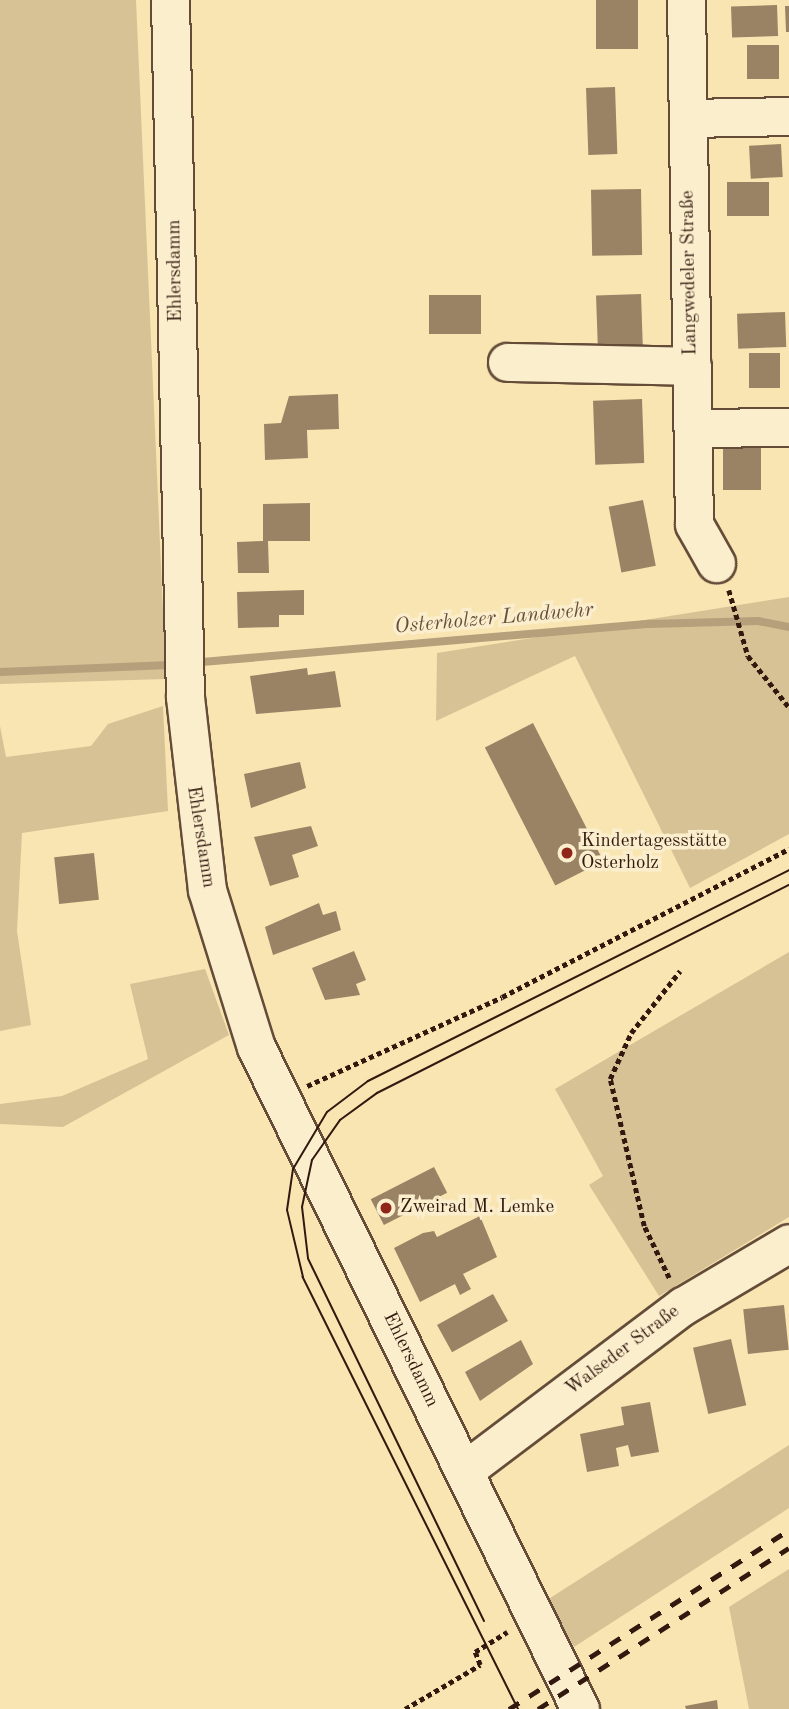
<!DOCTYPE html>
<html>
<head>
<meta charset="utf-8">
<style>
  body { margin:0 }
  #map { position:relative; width:789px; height:1709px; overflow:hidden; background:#f9e5b2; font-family:"Old Standard TT",serif }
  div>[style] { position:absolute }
  .green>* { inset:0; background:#d7c296 }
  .stream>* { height:8px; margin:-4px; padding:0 4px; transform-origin:4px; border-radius:4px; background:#b5a07b }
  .building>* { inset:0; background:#998364; transform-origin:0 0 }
  .path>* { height:4.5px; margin-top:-2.25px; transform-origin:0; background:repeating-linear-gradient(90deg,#32190f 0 5px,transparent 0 8.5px) }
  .roads { filter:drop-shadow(2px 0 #644c38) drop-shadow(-2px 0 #644c38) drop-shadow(0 2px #644c38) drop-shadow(0 -2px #644c38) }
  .minor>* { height:37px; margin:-18.5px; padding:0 18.5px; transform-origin:18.5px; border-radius:18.5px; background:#fbeecd }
  .tram>* { height:2px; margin:-1px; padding:0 1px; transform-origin:1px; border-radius:1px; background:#32190f }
  .rail>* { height:5px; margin-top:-2.5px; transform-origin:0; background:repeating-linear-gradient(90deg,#32190f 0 12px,transparent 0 24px) }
  .dots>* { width:19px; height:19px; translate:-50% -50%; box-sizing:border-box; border:4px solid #fbeecd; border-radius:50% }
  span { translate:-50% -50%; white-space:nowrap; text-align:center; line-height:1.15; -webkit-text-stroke:7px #fbeecd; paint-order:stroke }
  .street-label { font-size:19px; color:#32190f }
  .poi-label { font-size:19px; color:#32190f }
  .left { translate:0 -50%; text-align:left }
  .water-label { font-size:21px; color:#664f3a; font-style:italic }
</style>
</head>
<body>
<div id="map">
  <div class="green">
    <i style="clip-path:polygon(0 0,136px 0,166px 679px,0 684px)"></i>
    <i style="clip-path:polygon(789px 597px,789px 834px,690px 888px,575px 656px,436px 721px,437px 653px)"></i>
    <i style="clip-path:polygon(163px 706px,168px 811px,22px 833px,17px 931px,31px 1025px,0 1031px,0 726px,6px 757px,91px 746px,108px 724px)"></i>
    <i style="clip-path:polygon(789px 952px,789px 1217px,659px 1296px,589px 1185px,603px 1176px,555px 1089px)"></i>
    <i style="clip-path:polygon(205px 969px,229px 1035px,63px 1127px,0 1124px,0 1104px,62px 1096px,148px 1059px,130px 984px)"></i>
    <i style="clip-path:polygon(789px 1445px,789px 1508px,574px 1647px,547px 1600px)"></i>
    <i style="clip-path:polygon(789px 1569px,789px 1709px,749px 1709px,729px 1607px)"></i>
  </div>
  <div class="stream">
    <i style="left:202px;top:662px;width:449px;rotate:-4.9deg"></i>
    <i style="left:649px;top:624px;width:109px;rotate:-1.6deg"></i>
    <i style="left:758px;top:621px;width:32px;rotate:11deg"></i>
    <i style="left:0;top:672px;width:169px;rotate:-2.4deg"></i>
  </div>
  <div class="building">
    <i style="left:596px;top:0;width:42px;height:49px"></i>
    <i style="left:777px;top:5px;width:31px;height:46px;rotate:88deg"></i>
    <i style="clip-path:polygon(785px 6px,789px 6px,789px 32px,786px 32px)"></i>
    <i style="left:747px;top:45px;width:32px;height:34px"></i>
    <i style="left:615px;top:87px;width:67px;height:29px;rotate:88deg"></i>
    <i style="left:781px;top:144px;width:33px;height:32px;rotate:87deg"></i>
    <i style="left:769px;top:182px;width:34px;height:42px;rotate:90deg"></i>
    <i style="left:641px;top:189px;width:66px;height:50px;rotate:89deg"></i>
    <i style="left:641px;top:294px;width:66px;height:45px;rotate:88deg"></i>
    <i style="left:481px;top:295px;width:39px;height:52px;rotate:90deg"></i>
    <i style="left:785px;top:312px;width:35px;height:48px;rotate:88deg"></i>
    <i style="left:749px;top:353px;width:31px;height:35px"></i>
    <i style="clip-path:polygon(338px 394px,339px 429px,307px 430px,308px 458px,265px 460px,264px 424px,281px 423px,289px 396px)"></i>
    <i style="left:642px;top:399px;width:64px;height:49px;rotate:88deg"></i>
    <i style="left:761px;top:446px;width:44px;height:38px;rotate:90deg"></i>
    <i style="left:643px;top:500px;width:67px;height:35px;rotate:79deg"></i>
    <i style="clip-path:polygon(310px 503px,310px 541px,268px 541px,269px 573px,238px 573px,237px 542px,263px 541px,263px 504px)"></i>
    <i style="clip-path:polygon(304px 590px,304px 615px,279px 615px,279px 627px,238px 628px,237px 592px)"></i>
    <i style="clip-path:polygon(307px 668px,308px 675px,335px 671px,341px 707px,256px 714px,250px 676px)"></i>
    <i style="left:533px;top:723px;width:155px;height:54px;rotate:63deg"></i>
    <i style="clip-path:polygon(300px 762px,306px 788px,251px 808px,244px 774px)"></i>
    <i style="clip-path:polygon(311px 826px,318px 846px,292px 855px,299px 877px,270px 886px,254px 837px)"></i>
    <i style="left:94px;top:853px;width:47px;height:40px;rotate:84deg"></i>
    <i style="clip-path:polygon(319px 903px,323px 915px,336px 911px,341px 930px,273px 955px,265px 927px)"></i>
    <i style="clip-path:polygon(354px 951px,366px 980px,356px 984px,360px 995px,325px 1000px,312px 968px)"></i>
    <i style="left:434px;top:1167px;width:29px;height:71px;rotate:63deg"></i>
    <i style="clip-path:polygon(480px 1216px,497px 1257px,463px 1274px,471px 1289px,460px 1295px,455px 1284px,420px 1302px,394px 1248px,423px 1233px,434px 1231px,437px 1237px)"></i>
    <i style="left:493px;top:1294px;width:31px;height:64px;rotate:61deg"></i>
    <i style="left:784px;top:1305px;width:45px;height:41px;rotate:84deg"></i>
    <i style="left:731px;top:1339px;width:68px;height:39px;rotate:77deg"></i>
    <i style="clip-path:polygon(521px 1340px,533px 1364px,480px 1401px,465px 1372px)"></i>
    <i style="clip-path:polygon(650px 1402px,659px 1452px,631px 1457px,628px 1445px,616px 1448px,619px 1466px,587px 1472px,580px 1434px,624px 1425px,621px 1407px)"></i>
    <i style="clip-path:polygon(717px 1700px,718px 1709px,686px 1709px,685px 1706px)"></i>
  </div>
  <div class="path">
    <i style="left:729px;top:590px;width:69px;rotate:73.9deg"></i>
    <i style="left:748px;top:656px;width:65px;rotate:51.2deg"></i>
    <i style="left:307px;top:1086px;width:214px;rotate:-24.5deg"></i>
    <i style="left:502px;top:997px;width:323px;rotate:-27.3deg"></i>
    <i style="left:669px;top:1278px;width:58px;rotate:-115.7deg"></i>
    <i style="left:644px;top:1226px;width:151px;rotate:-103deg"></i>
    <i style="left:610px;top:1079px;width:51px;rotate:-65.5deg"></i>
    <i style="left:631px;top:1033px;width:79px;rotate:-51.7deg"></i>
    <i style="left:405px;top:1709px;width:87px;rotate:-30.4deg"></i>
    <i style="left:480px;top:1665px;width:14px;rotate:-111deg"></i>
    <i style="left:475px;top:1652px;width:38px;rotate:-32deg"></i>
  </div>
  <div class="roads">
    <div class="minor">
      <i style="left:170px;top:0;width:697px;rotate:88.77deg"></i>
      <i style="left:185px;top:697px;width:194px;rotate:83.5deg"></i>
      <i style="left:207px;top:890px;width:164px;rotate:72.7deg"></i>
      <i style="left:256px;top:1047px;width:737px;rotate:63.92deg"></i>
      <i style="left:686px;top:0;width:524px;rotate:89.13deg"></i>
      <i style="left:694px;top:524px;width:45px;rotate:60.6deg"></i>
      <i style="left:688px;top:118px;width:101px;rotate:-1.1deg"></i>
      <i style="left:507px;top:362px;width:185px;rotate:1.2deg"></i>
      <i style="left:693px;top:428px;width:96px;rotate:-0.6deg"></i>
      <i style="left:465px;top:1470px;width:273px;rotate:-37deg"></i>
      <i style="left:683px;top:1306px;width:123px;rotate:-30.7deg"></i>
    </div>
  </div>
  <div class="tram">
    <i style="left:484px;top:1621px;width:403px;rotate:-115.9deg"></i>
    <i style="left:308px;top:1258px;width:51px;rotate:-96.7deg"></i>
    <i style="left:302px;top:1207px;width:48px;rotate:-78deg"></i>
    <i style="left:312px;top:1160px;width:49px;rotate:-55deg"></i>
    <i style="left:340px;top:1120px;width:46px;rotate:-36.1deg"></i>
    <i style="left:377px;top:1093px;width:462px;rotate:-26.8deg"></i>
    <i style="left:518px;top:1709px;width:483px;rotate:-116.5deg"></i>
    <i style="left:303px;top:1277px;width:69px;rotate:-103.4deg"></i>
    <i style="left:287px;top:1210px;width:41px;rotate:-81.7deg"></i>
    <i style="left:293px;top:1169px;width:66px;rotate:-59.2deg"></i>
    <i style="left:327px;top:1112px;width:51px;rotate:-37.1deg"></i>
    <i style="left:368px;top:1081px;width:471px;rotate:-26.6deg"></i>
  </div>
  <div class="rail">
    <i style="left:509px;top:1709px;width:332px;rotate:-32.6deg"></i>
    <i style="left:538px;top:1709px;width:298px;rotate:-32.7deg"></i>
  </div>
  <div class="dots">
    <i style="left:567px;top:853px;background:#8f2418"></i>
    <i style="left:386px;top:1208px;background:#8f2418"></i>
  </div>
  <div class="street-label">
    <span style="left:176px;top:271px;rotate:-91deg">Ehlersdamm</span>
    <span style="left:690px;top:273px;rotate:-91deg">Langwedeler Straße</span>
    <span style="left:200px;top:837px;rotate:81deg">Ehlersdamm</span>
    <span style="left:623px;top:1351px;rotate:-37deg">Walseder Straße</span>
    <span style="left:410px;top:1360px;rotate:64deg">Ehlersdamm</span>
  </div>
  <div class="poi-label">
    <span class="left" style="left:581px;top:853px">Kindertagesstätte<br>Osterholz</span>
    <span class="left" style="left:400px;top:1208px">Zweirad M. Lemke</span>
  </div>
  <div class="water-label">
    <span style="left:494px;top:619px;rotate:-5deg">Osterholzer Landwehr</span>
  </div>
</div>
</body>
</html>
